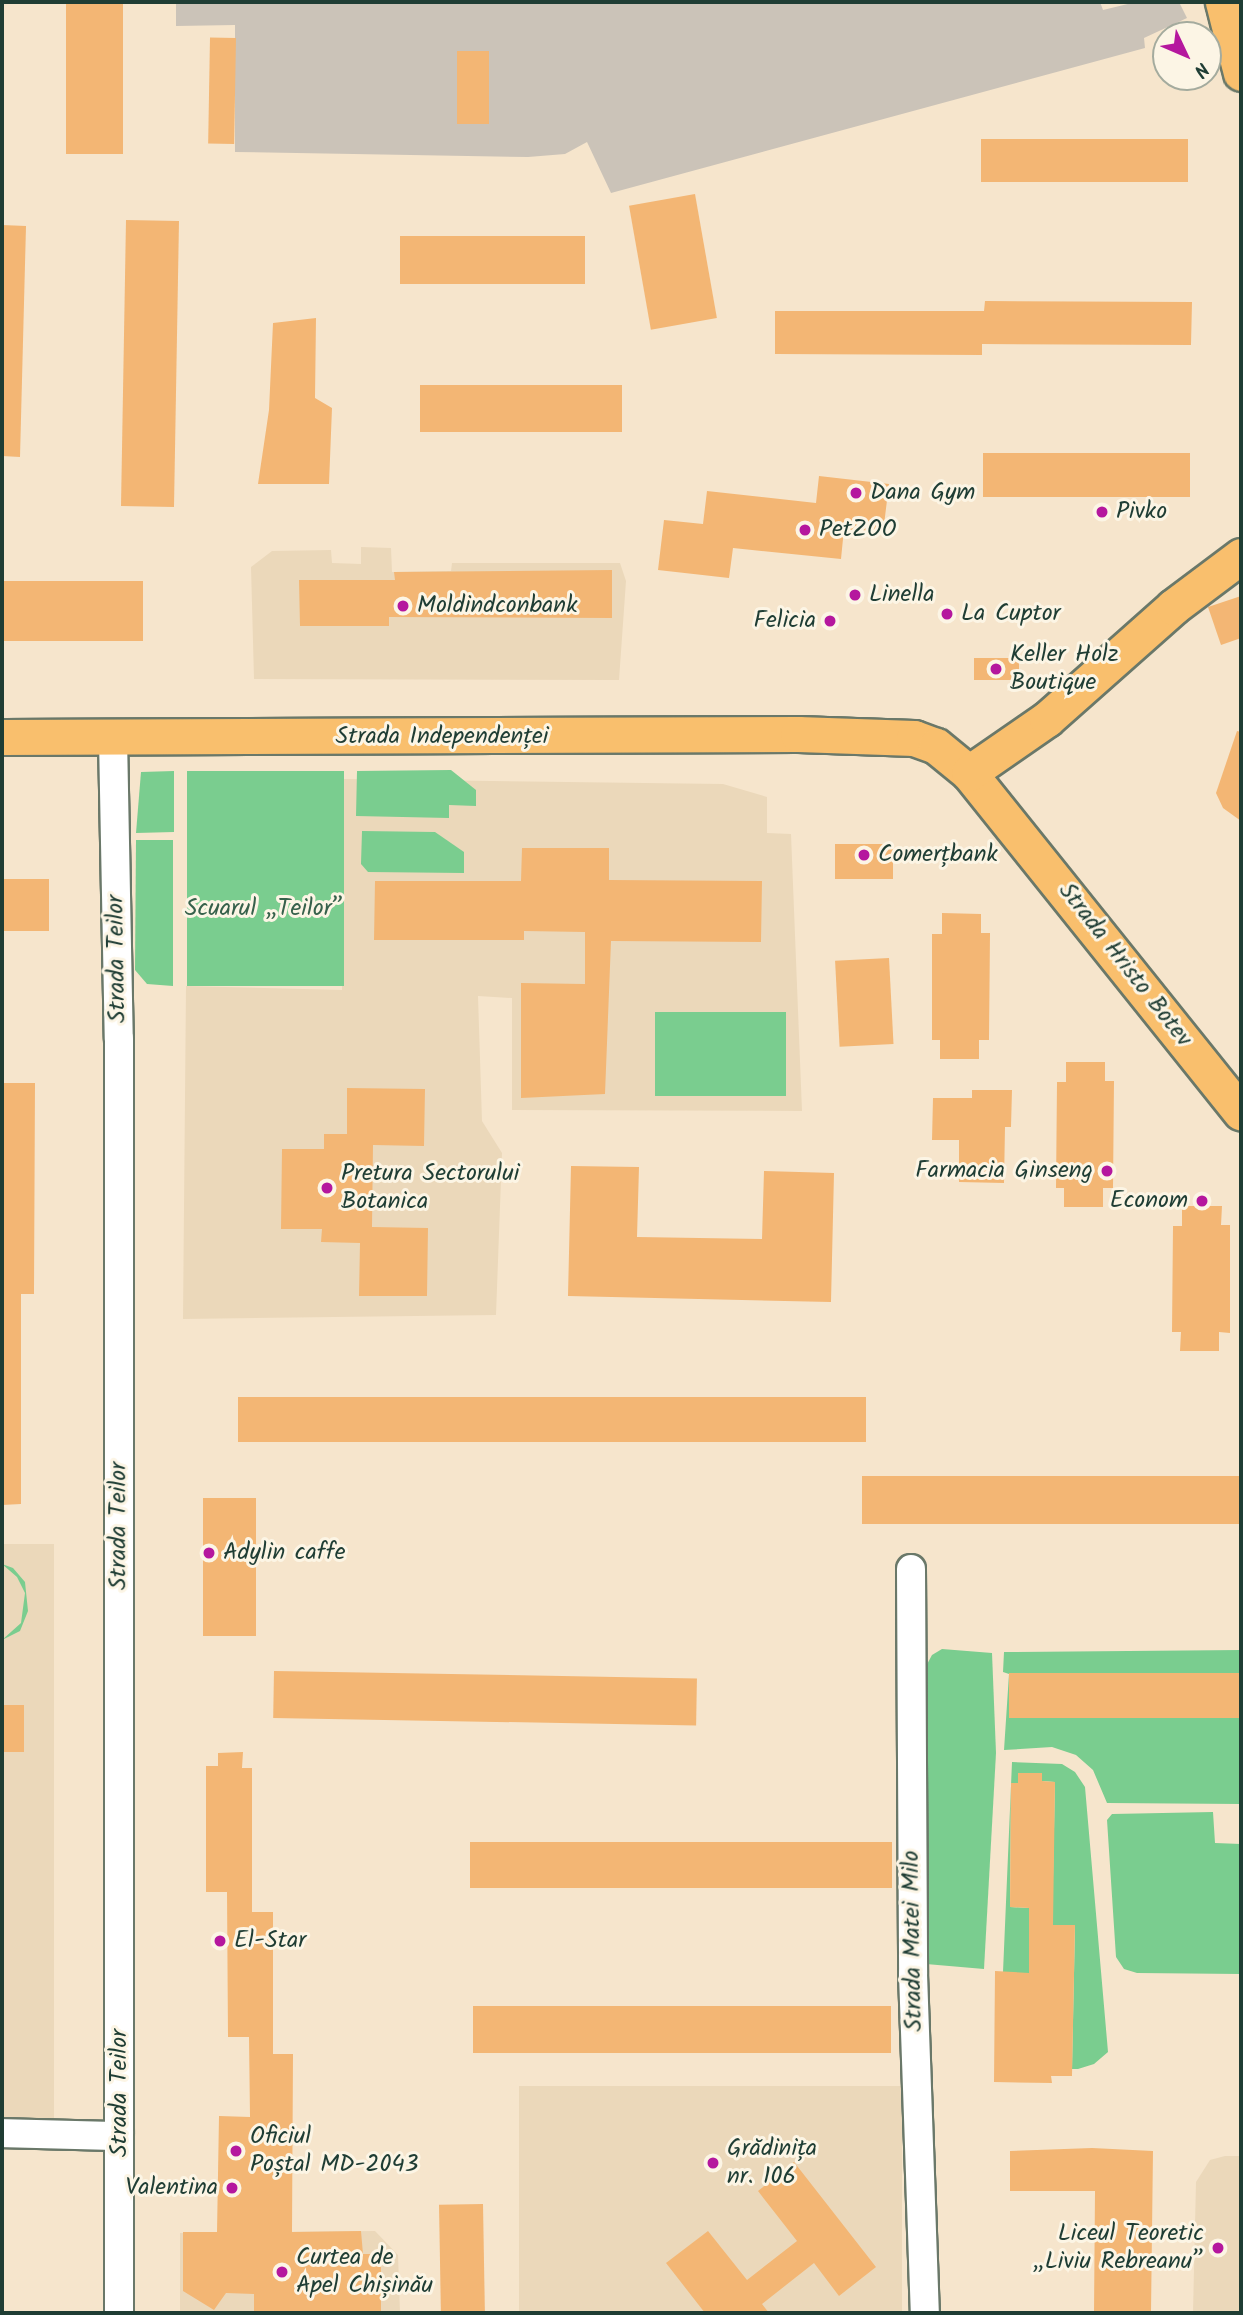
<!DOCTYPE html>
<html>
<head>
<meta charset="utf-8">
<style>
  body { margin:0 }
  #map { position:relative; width:1243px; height:2315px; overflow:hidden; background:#f6e5cc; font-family:Kalam,sans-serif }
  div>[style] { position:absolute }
  .built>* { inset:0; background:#ebd8ba; transform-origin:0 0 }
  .industrial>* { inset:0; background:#cbc3b8 }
  .green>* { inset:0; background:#7acd8f; transform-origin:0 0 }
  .building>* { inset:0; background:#f3b674; transform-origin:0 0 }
  .roads { filter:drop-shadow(2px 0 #6a7869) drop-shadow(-2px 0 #6a7869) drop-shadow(0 2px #6a7869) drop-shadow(0 -2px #6a7869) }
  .minor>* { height:28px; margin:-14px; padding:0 14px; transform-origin:14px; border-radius:14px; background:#fff }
  .major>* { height:35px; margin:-17.5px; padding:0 17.5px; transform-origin:17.5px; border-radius:17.5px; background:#f9bf6d }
  .dots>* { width:19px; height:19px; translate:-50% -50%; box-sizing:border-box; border:4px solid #fcf5e5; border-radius:50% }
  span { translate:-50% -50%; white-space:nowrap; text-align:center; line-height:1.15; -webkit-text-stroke:6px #fcf5e5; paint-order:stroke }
  .poi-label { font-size:24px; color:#1f3d34 }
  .left { translate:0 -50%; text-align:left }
  .right { translate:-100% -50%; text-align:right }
  .street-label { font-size:24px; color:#1f3d34 }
  .park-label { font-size:24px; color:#36614b }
  .frame { position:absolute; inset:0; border:4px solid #1f3d34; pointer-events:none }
  .north { position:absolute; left:1152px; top:21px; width:70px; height:70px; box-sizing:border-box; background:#fcf5e5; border:2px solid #a4ab9e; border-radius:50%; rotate:134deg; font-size:19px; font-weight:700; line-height:28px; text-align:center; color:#1f3d34 }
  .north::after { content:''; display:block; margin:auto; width:24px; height:32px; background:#b5179e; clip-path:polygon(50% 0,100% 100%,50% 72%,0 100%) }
</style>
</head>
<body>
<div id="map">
  <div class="built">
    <i style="clip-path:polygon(361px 547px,391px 548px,392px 572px,451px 571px,452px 563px,620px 563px,626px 581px,619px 680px,254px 679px,251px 567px,272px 551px,331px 550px,332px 563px,361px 564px)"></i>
    <i style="clip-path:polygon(344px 779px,723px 784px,767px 797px,767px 833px,791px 834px,802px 1111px,512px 1110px,512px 998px,478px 996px,482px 1121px,502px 1153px,496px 1315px,183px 1319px,186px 986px,342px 990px)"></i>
    <i style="left:2px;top:1544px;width:52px;height:580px"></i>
    <i style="left:519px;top:2086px;width:383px;height:227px"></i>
    <i style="clip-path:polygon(1225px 2156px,1241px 2156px,1241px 2313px,1193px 2313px,1196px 2182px,1210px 2160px)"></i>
    <i style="clip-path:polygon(375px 2231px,398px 2255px,400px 2313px,180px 2313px,180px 2233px)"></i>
  </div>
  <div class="industrial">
    <i style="clip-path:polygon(176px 2px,1100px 2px,1103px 10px,1136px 2px,1179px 2px,1187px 18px,1144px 38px,1145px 48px,611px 193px,587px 142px,565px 154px,528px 157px,235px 152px,235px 25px,176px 26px)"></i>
  </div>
  <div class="green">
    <i style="clip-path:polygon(451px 770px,476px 790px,476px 806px,449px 805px,449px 818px,356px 816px,357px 771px)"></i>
    <i style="clip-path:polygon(174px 771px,174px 832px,136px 833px,141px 772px)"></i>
    <i style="left:187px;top:771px;width:157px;height:215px"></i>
    <i style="clip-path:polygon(362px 831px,435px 832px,464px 852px,464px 873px,368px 872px,361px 864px)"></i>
    <i style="clip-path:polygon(136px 840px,173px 840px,173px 986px,147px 984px,135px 970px)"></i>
    <i style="left:655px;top:1012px;width:131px;height:84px"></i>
    <i style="clip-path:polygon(2px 1564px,13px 1568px,25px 1582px,28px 1611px,20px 1631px,2px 1640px,21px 1623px,25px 1593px,17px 1577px)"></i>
    <i style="clip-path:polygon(942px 1649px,992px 1653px,996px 1753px,984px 1969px,926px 1964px,925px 1668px,932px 1655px)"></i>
    <i style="clip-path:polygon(1241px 1650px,1241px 1804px,1107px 1803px,1093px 1770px,1076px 1755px,1052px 1747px,1004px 1750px,1009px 1674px,1003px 1672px,1004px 1652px)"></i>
    <i style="clip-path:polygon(1012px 1762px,1062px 1764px,1075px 1772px,1085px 1787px,1108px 2052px,1094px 2064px,1078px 2069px,1072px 2069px,1075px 1926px,1052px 1925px,1055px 1782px,1042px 1781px,1042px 1773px,1019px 1773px,1018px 1783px,1011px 1784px,1010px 1907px,1029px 1908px,1029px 1986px,1003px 1972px)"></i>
    <i style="clip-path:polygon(1213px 1812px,1215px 1843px,1241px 1844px,1241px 1974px,1137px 1973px,1124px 1969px,1116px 1957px,1107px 1820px,1112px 1814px)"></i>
  </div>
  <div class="building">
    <i style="left:66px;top:2px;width:57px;height:152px"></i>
    <i style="left:236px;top:38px;width:106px;height:26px;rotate:91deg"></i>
    <i style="left:457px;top:51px;width:32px;height:73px"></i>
    <i style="left:981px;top:139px;width:207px;height:43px"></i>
    <i style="left:695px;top:194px;width:126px;height:67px;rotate:80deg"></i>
    <i style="left:126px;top:220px;width:53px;height:286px;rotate:1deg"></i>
    <i style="clip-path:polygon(2px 225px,26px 226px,20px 457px,2px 456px)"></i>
    <i style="left:400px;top:236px;width:185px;height:48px"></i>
    <i style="clip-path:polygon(985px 301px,1192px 302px,1191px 345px,982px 344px,982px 355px,775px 354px,775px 311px,984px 311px)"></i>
    <i style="clip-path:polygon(316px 318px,315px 398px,332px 408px,329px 484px,258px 484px,269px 410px,273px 323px)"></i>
    <i style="left:420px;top:385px;width:202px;height:47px"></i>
    <i style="left:983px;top:453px;width:207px;height:44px"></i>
    <i style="clip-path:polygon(819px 476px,889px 484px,883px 533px,844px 529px,841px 559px,733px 548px,729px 578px,658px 570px,664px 520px,703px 524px,707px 491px,816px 503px)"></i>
    <i style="clip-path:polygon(612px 570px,612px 618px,389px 617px,389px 626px,300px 626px,299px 580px,395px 580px,394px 572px)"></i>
    <i style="left:2px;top:581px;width:141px;height:60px"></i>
    <i style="clip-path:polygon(1241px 596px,1241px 638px,1221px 645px,1208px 607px)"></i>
    <i style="left:974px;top:658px;width:45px;height:22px"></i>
    <i style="clip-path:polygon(1237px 731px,1241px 732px,1241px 821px,1223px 808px,1216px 793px)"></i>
    <i style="left:835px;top:844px;width:58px;height:35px"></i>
    <i style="clip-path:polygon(522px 848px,609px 848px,609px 880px,762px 881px,761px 942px,611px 941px,605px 1094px,521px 1098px,521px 983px,585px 984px,585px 932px,524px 931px,524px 940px,374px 940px,375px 881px,521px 881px)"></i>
    <i style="left:2px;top:879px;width:47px;height:52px"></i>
    <i style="clip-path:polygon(942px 913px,981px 914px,981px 933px,990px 933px,989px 1040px,979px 1040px,979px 1059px,940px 1059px,940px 1040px,932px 1040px,932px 934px,942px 934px)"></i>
    <i style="left:889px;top:958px;width:86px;height:54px;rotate:87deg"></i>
    <i style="clip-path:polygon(1066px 1062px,1105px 1062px,1105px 1081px,1114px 1081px,1113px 1188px,1103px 1188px,1103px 1207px,1064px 1207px,1064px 1188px,1056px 1188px,1057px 1082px,1066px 1082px)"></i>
    <i style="clip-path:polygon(2px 1083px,35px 1083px,34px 1294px,21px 1294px,21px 1504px,2px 1505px)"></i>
    <i style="clip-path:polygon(347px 1088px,425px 1089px,424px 1146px,373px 1145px,372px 1227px,428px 1228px,427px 1296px,359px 1296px,360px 1243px,321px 1242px,322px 1229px,281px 1229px,282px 1149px,324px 1149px,324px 1134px,347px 1134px)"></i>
    <i style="clip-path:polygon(972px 1090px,1012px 1090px,1011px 1127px,1005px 1127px,1004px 1183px,959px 1182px,959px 1140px,932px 1140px,933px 1098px,972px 1098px)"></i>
    <i style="clip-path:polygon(571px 1166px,639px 1167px,637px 1237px,762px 1239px,764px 1171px,834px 1173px,831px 1302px,568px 1296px)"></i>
    <i style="clip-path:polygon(1182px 1206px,1222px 1206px,1221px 1225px,1230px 1225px,1230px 1333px,1219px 1332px,1219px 1351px,1180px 1351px,1181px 1332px,1172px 1332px,1173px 1226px,1182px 1226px)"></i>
    <i style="left:238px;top:1397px;width:628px;height:45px"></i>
    <i style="left:862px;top:1476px;width:379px;height:48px"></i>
    <i style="left:203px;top:1498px;width:53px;height:138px"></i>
    <i style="left:274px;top:1671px;width:423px;height:47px;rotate:1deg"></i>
    <i style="left:1009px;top:1673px;width:232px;height:45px"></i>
    <i style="left:2px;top:1705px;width:22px;height:47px"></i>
    <i style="clip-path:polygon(243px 1752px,242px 1768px,252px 1768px,252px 1912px,273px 1912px,273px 2054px,293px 2054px,292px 2232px,361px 2231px,363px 2254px,381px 2254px,381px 2313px,254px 2313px,254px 2294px,226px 2293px,214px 2310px,183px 2291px,183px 2232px,217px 2232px,219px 2116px,250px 2117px,249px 2037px,228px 2037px,227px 1892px,206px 1892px,206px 1766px,218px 1766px,218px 1753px)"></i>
    <i style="clip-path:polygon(1018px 1773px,1042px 1773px,1042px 1781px,1055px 1782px,1053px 1925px,1075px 1925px,1072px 2076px,1051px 2076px,1052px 2083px,994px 2082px,995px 1971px,1029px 1973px,1029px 1908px,1010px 1907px,1011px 1783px,1018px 1783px)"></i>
    <i style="left:470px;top:1842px;width:422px;height:46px"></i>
    <i style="left:473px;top:2006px;width:418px;height:47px"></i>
    <i style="clip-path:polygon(1092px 2148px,1153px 2151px,1151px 2313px,1094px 2313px,1095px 2191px,1010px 2191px,1010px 2151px)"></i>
    <i style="clip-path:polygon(794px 2162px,876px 2267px,839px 2296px,814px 2263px,762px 2304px,769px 2313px,705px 2313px,666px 2263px,708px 2231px,747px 2280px,797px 2241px,758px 2191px)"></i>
    <i style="left:483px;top:2204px;width:109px;height:44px;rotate:89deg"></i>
  </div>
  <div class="roads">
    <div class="minor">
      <i style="left:113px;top:738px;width:301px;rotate:88.9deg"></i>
      <i style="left:119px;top:1039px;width:1274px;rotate:90deg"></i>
      <i style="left:911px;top:1569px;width:405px;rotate:89.7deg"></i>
      <i style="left:913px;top:1974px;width:339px;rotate:88deg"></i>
      <i style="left:2px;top:2133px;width:117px;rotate:1.5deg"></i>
    </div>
    <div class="major">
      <i style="left:1223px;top:2px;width:73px;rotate:75.8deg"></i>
      <i style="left:2px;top:737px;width:796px;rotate:-0.22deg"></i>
      <i style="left:798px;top:734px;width:116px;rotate:2deg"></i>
      <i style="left:914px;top:738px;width:23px;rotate:20deg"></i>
      <i style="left:936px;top:746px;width:43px;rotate:39.3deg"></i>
      <i style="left:969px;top:773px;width:435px;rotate:51.3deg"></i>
      <i style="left:969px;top:773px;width:95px;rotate:-34.7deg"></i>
      <i style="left:1047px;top:719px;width:169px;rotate:-41.6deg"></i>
      <i style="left:1173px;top:607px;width:85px;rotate:-36.9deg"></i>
    </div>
  </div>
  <div class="dots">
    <i style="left:856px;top:493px;background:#b5179e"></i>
    <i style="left:1102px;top:512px;background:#b5179e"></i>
    <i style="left:805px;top:530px;background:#b5179e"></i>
    <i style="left:855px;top:595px;background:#b5179e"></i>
    <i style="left:403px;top:606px;background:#b5179e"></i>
    <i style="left:947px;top:614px;background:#b5179e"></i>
    <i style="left:830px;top:621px;background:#b5179e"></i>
    <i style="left:996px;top:669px;background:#b5179e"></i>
    <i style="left:864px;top:855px;background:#b5179e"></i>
    <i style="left:1107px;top:1171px;background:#b5179e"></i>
    <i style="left:327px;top:1188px;background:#b5179e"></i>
    <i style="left:1202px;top:1201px;background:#b5179e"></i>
    <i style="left:209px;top:1553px;background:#b5179e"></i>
    <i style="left:220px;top:1941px;background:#b5179e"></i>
    <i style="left:236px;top:2151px;background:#b5179e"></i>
    <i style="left:713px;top:2163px;background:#b5179e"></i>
    <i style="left:232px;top:2188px;background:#b5179e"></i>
    <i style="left:1218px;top:2248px;background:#b5179e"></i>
    <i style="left:282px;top:2272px;background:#b5179e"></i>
  </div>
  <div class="poi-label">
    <span class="left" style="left:870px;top:493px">Dana Gym</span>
    <span class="left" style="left:1116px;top:512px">Pivko</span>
    <span class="left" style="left:819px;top:530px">PetZOO</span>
    <span class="left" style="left:869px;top:595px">Linella</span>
    <span class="left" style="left:417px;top:606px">Moldindconbank</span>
    <span class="left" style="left:961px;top:614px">La Cuptor</span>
    <span class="right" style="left:816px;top:621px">Felicia</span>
    <span class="left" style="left:1010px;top:669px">Keller Holz<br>Boutique</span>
    <span class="left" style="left:878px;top:855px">Comerțbank</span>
    <span class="right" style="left:1093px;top:1171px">Farmacia Ginseng</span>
    <span class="left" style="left:341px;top:1188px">Pretura Sectorului<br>Botanica</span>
    <span class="right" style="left:1188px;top:1201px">Econom</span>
    <span class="left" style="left:223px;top:1553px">Adylin caffe</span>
    <span class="left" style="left:234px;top:1941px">El-Star</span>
    <span class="left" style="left:250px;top:2151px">Oficiul<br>Poștal MD-2043</span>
    <span class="left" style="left:727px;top:2163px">Grădinița<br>nr. 106</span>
    <span class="right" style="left:218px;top:2188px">Valentina</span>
    <span class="right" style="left:1204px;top:2248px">Liceul Teoretic<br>„Liviu Rebreanu”</span>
    <span class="left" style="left:296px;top:2272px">Curtea de<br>Apel Chișinău</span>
  </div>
  <div class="street-label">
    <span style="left:442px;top:737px">Strada Independenței</span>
    <span style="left:117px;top:959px;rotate:-91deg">Strada Teilor</span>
    <span style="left:1125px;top:965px;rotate:52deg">Strada Hristo Botev</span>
    <span style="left:119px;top:1526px;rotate:-90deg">Strada Teilor</span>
    <span style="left:913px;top:1941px;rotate:-91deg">Strada Matei Milo</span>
    <span style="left:120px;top:2093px;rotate:-90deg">Strada Teilor</span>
  </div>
  <div class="park-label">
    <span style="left:264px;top:909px">Scuarul „Teilor”</span>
  </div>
  <div class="frame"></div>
  <div class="north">N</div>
</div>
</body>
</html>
